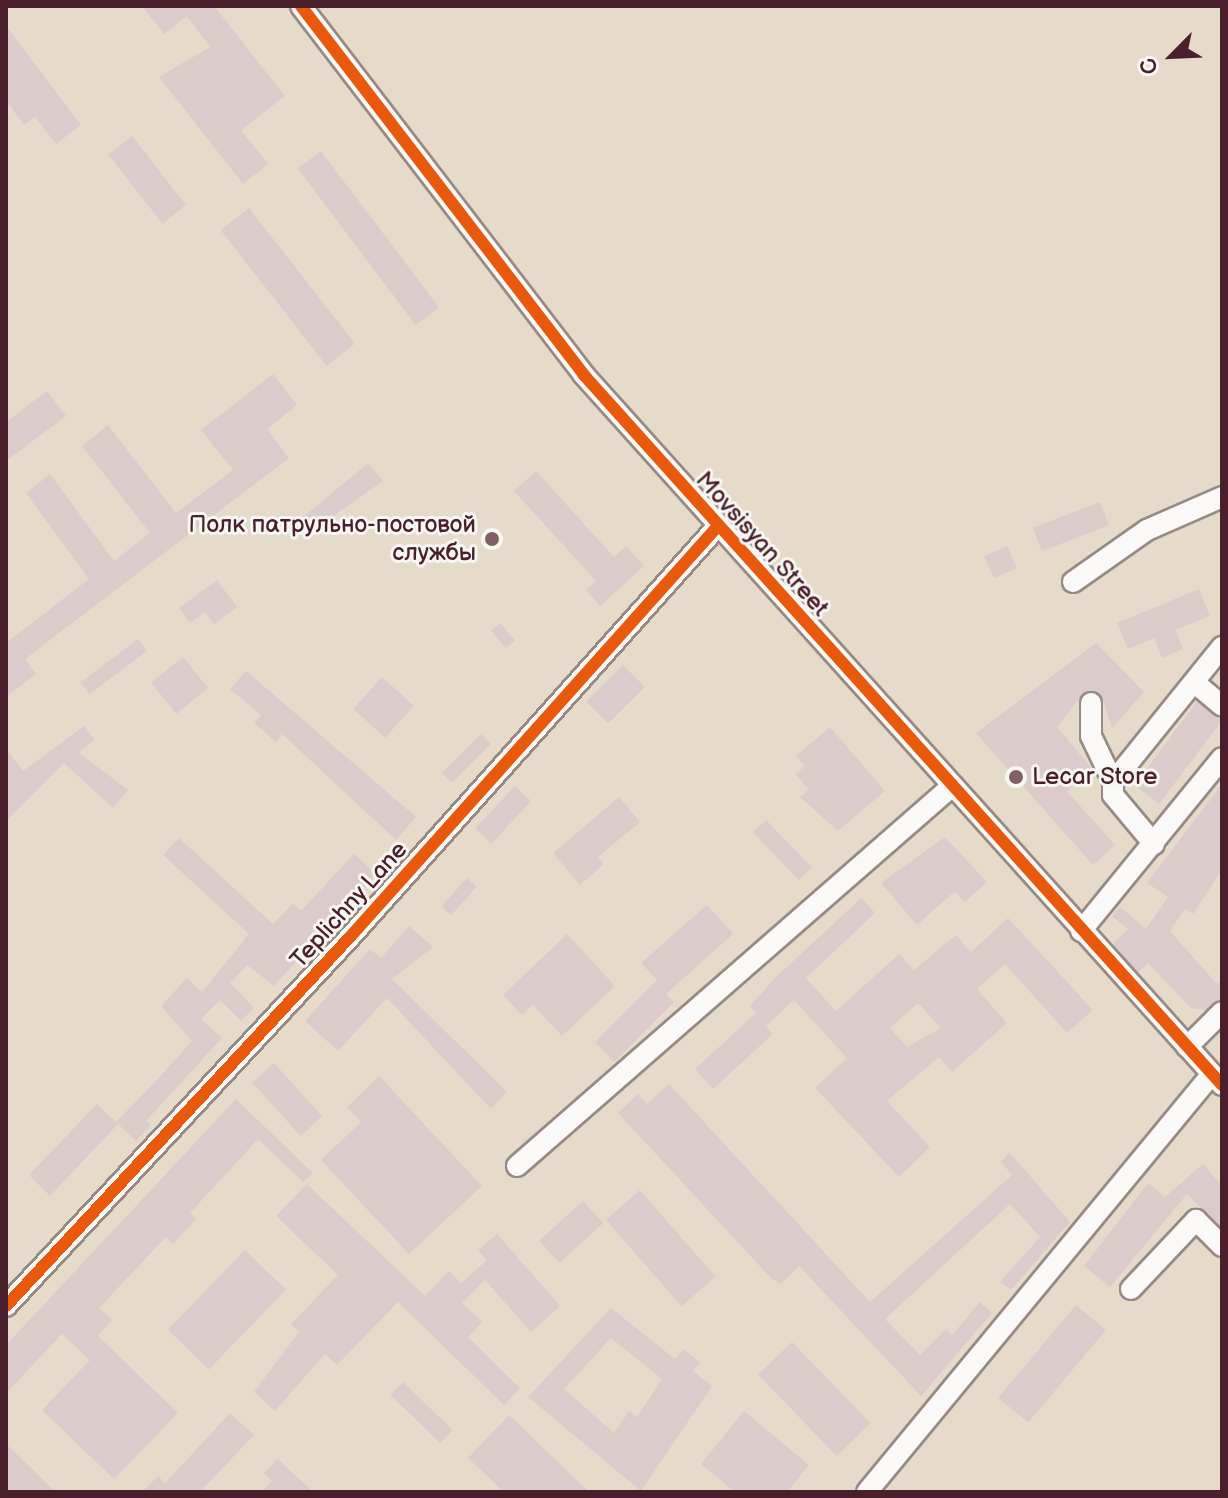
<!DOCTYPE html>
<html>
<head>
<meta charset="utf-8">
<style>
  body { margin:0 }
  #map { position:relative; width:1228px; height:1498px; overflow:hidden; background:#e6daca; font-family:"Balsamiq Sans",sans-serif }
  div>[style] { position:absolute }
  .building>* { inset:0; background:#dccbcb; transform-origin:0 0 }
  .roads { filter:drop-shadow(2px 0 #978a84) drop-shadow(-2px 0 #978a84) drop-shadow(0 2px #978a84) drop-shadow(0 -2px #978a84) }
  .minor>* { height:20px; margin:-10px; padding:0 10px; transform-origin:10px; border-radius:10px; background:#fbf9f7 }
  .cycleway>* { height:12px; margin:-6px; padding:0 6px; transform-origin:6px; border-radius:6px; background:#e8590c }
  .dots>* { width:22px; height:22px; translate:-50% -50%; box-sizing:border-box; border:4px solid #f6f6f2; border-radius:50% }
  span { translate:-50% -50%; white-space:nowrap; text-align:center; line-height:1.15; -webkit-text-stroke:6px #f6f6f2; paint-order:stroke }
  .poi-label { font-size:24px; color:#4a1f2b }
  .right { translate:-100% -50%; text-align:right }
  .left { translate:0 -50%; text-align:left }
  .street-label { font-size:24px; color:#4a1f2b }
  .frame { position:absolute; inset:0; border:8px solid #4a1f2b; pointer-events:none }
  .north { position:absolute; left:1132px; top:16px; width:80px; height:80px; -webkit-text-stroke:6px #f6f6f2; paint-order:stroke; rotate:246deg; font-size:22px; font-weight:700; line-height:32px; text-align:center; color:#4a1f2b }
  .north::after { content:''; display:block; margin:auto; width:28px; height:36px; background:#4a1f2b; clip-path:polygon(50% 0,100% 100%,50% 72%,0 100%) }
</style>
</head>
<body>
<div id="map">
  <div class="building">
    <i style="clip-path:polygon(142px 6px,214px 6px,285px 96px,241px 130px,268px 164px,243px 184px,159px 77px,210px 47px,187px 16px,164px 34px)"></i>
    <i style="clip-path:polygon(6px 26px,81px 125px,56px 144px,35px 117px,24px 125px,6px 101px)"></i>
    <i style="left:132px;top:136px;width:88px;height:30px;rotate:52deg"></i>
    <i style="left:321px;top:151px;width:196px;height:29px;rotate:53deg"></i>
    <i style="left:249px;top:208px;width:172px;height:36px;rotate:52deg"></i>
    <i style="clip-path:polygon(273px 374px,297px 405px,267px 429px,289px 458px,25px 659px,36px 674px,6px 697px,6px 643px,89px 579px,26px 493px,50px 474px,114px 561px,150px 533px,82px 446px,108px 425px,176px 513px,233px 470px,201px 430px)"></i>
    <i style="clip-path:polygon(47px 391px,66px 416px,6px 461px,6px 422px)"></i>
    <i style="clip-path:polygon(368px 463px,383px 481px,306px 535px,296px 523px)"></i>
    <i style="clip-path:polygon(536px 471px,614px 557px,626px 546px,644px 566px,600px 606px,586px 590px,596px 581px,514px 491px)"></i>
    <i style="left:1100px;top:502px;width:25px;height:72px;rotate:69deg"></i>
    <i style="left:1007px;top:546px;width:24px;height:25px;rotate:66deg"></i>
    <i style="clip-path:polygon(217px 580px,237px 607px,214px 624px,205px 612px,190px 623px,179px 608px)"></i>
    <i style="clip-path:polygon(1199px 589px,1210px 616px,1175px 630px,1183px 649px,1162px 658px,1154px 638px,1128px 649px,1117px 623px)"></i>
    <i style="left:500px;top:623px;width:23px;height:12px;rotate:49deg"></i>
    <i style="left:138px;top:639px;width:15px;height:72px;rotate:53deg"></i>
    <i style="clip-path:polygon(1096px 643px,1144px 692px,1112px 728px,1102px 696px,1085px 691px,1057px 727px,1092px 769px,1067px 791px,1115px 845px,1093px 865px,976px 733px)"></i>
    <i style="left:183px;top:657px;width:40px;height:41px;rotate:51deg"></i>
    <i style="left:623px;top:665px;width:31px;height:52px;rotate:45deg"></i>
    <i style="clip-path:polygon(246px 671px,416px 817px,396px 840px,282px 734px,276px 742px,254px 723px,261px 715px,230px 689px)"></i>
    <i style="left:382px;top:677px;width:43px;height:43px;rotate:42deg"></i>
    <i style="left:1197px;top:702px;width:31px;height:104px;rotate:37deg"></i>
    <i style="clip-path:polygon(84px 726px,95px 740px,78px 752px,128px 790px,113px 808px,64px 763px,6px 821px,6px 749px,23px 771px)"></i>
    <i style="clip-path:polygon(830px 727px,885px 791px,838px 831px,800px 797px,809px 790px,795px 774px,805px 766px,796px 756px)"></i>
    <i style="left:481px;top:734px;width:14px;height:55px;rotate:45deg"></i>
    <i style="clip-path:polygon(1222px 784px,1222px 870px,1193px 914px,1185px 909px,1170px 931px,1217px 984px,1222px 979px,1222px 999px,1206px 1010px,1191px 1008px,1148px 963px,1138px 973px,1113px 944px,1128px 929px,1112px 916px,1120px 907px,1146px 929px,1168px 897px,1147px 883px)"></i>
    <i style="left:515px;top:786px;width:22px;height:58px;rotate:43deg"></i>
    <i style="clip-path:polygon(619px 797px,640px 822px,598px 857px,604px 864px,580px 885px,553px 853px)"></i>
    <i style="left:766px;top:820px;width:66px;height:18px;rotate:46deg"></i>
    <i style="clip-path:polygon(945px 837px,987px 882px,965px 902px,955px 891px,917px 925px,881px 883px)"></i>
    <i style="clip-path:polygon(179px 838px,273px 924px,293px 903px,301px 911px,354px 854px,376px 874px,274px 986px,247px 965px,230px 983px,254px 1008px,241px 1021px,220px 1000px,201px 1019px,222px 1038px,146px 1121px,151px 1125px,136px 1141px,118px 1124px,50px 1196px,29px 1175px,97px 1104px,116px 1122px,155px 1082px,192px 1041px,161px 1006px,187px 978px,202px 992px,249px 934px,163px 855px)"></i>
    <i style="left:467px;top:878px;width:13px;height:38px;rotate:42deg"></i>
    <i style="clip-path:polygon(evenodd,861px 898px,875px 913px,806px 978px,836px 1011px,899px 954px,914px 970px,956px 935px,971px 952px,1008px 918px,1093px 1010px,1067px 1033px,1005px 964px,977px 989px,1007px 1023px,952px 1072px,939px 1057px,887px 1101px,930px 1147px,899px 1177px,815px 1088px,847px 1058px,794px 1000px,766px 1026px,773px 1034px,713px 1089px,695px 1069px,756px 1013px,750px 1006px,774px 979px,861px 898px,918px 1003px,941px 1028px,907px 1047px,890px 1028px,918px 1003px)"></i>
    <i style="clip-path:polygon(707px 905px,733px 934px,666px 994px,674px 1002px,614px 1062px,595px 1042px,657px 980px,641px 963px)"></i>
    <i style="clip-path:polygon(409px 926px,433px 947px,392px 979px,507px 1092px,491px 1109px,387px 998px,338px 1051px,305px 1021px,370px 949px,381px 958px)"></i>
    <i style="clip-path:polygon(567px 934px,615px 986px,562px 1036px,533px 1005px,522px 1015px,503px 995px)"></i>
    <i style="left:274px;top:1063px;width:72px;height:29px;rotate:48deg"></i>
    <i style="clip-path:polygon(379px 1076px,482px 1186px,409px 1254px,321px 1160px,361px 1122px,347px 1107px)"></i>
    <i style="clip-path:polygon(669px 1084px,870px 1302px,1012px 1175px,1001px 1162px,1009px 1152px,1070px 1222px,1011px 1290px,1000px 1282px,1040px 1237px,1010px 1204px,885px 1319px,920px 1355px,946px 1329px,952px 1335px,980px 1302px,992px 1313px,921px 1396px,799px 1266px,781px 1284px,772px 1279px,618px 1113px,638px 1094px,647px 1104px)"></i>
    <i style="clip-path:polygon(236px 1099px,313px 1173px,303px 1182px,258px 1139px,190px 1213px,196px 1219px,173px 1244px,166px 1237px,99px 1308px,112px 1320px,98px 1336px,178px 1413px,114px 1479px,42px 1410px,90px 1360px,62px 1334px,6px 1393px,6px 1345px)"></i>
    <i style="clip-path:polygon(1203px 1164px,1222px 1186px,1222px 1228px,1187px 1194px,1110px 1287px,1084px 1266px,1148px 1183px,1165px 1197px)"></i>
    <i style="clip-path:polygon(307px 1184px,425px 1296px,449px 1271px,461px 1283px,487px 1260px,478px 1250px,497px 1234px,560px 1306px,531px 1332px,485px 1280px,462px 1303px,482px 1322px,468px 1337px,520px 1388px,504px 1405px,398px 1302px,337px 1365px,325px 1354px,275px 1411px,254px 1392px,299px 1332px,291px 1324px,338px 1275px,276px 1216px)"></i>
    <i style="left:640px;top:1190px;width:115px;height:45px;rotate:49deg"></i>
    <i style="left:583px;top:1201px;width:30px;height:59px;rotate:48deg"></i>
    <i style="left:245px;top:1250px;width:57px;height:111px;rotate:44deg"></i>
    <i style="left:1076px;top:1305px;width:39px;height:121px;rotate:40deg"></i>
    <i style="clip-path:polygon(evenodd,611px 1308px,675px 1359px,683px 1349px,700px 1362px,693px 1371px,712px 1386px,641px 1491px,528px 1397px,611px 1308px,611px 1338px,662px 1379px,637px 1417px,629px 1411px,614px 1433px,564px 1389px,611px 1338px)"></i>
    <i style="left:792px;top:1342px;width:113px;height:47px;rotate:46deg"></i>
    <i style="left:403px;top:1382px;width:69px;height:18px;rotate:44deg"></i>
    <i style="clip-path:polygon(744px 1411px,809px 1465px,787px 1492px,735px 1492px,701px 1464px)"></i>
    <i style="clip-path:polygon(230px 1413px,254px 1435px,200px 1492px,142px 1492px,158px 1476px,165px 1483px)"></i>
    <i style="clip-path:polygon(509px 1415px,589px 1492px,504px 1492px,468px 1458px)"></i>
    <i style="clip-path:polygon(6px 1444px,56px 1492px,6px 1492px)"></i>
    <i style="clip-path:polygon(278px 1459px,313px 1492px,262px 1492px,272px 1481px,264px 1473px)"></i>
  </div>
  <div class="roads">
    <div class="minor">
      <i style="left:301px;top:6px;width:464px;rotate:52.5deg"></i>
      <i style="left:583px;top:374px;width:956px;rotate:48.05deg"></i>
      <i style="left:1073px;top:582px;width:90px;rotate:-35.1deg"></i>
      <i style="left:1147px;top:530px;width:82px;rotate:-23.7deg"></i>
      <i style="left:1195px;top:683px;width:35px;rotate:40deg"></i>
      <i style="left:1091px;top:703px;width:33px;rotate:90deg"></i>
      <i style="left:1091px;top:736px;width:51px;rotate:64.4deg"></i>
      <i style="left:1154px;top:844px;width:64px;rotate:-129.9deg"></i>
      <i style="left:1113px;top:795px;width:13px;rotate:-90deg"></i>
      <i style="left:1113px;top:782px;width:174px;rotate:-51.1deg"></i>
      <i style="left:1081px;top:931px;width:223px;rotate:-50.8deg"></i>
      <i style="left:1187px;top:1047px;width:49px;rotate:-45deg"></i>
      <i style="left:517px;top:1166px;width:576px;rotate:-41.13deg"></i>
      <i style="left:1131px;top:1289px;width:95px;rotate:-46.7deg"></i>
      <i style="left:1196px;top:1220px;width:37px;rotate:45deg"></i>
      <i style="left:6px;top:1306px;width:504px;rotate:-47.01deg"></i>
      <i style="left:350px;top:937px;width:550px;rotate:-48.17deg"></i>
      <i style="left:867px;top:1492px;width:542px;rotate:-50.47deg"></i>
    </div>
  </div>
  <div class="cycleway">
    <i style="left:301px;top:6px;width:464px;rotate:52.5deg"></i>
    <i style="left:583px;top:374px;width:956px;rotate:48.05deg"></i>
    <i style="left:6px;top:1306px;width:504px;rotate:-47.01deg"></i>
    <i style="left:350px;top:937px;width:550px;rotate:-48.17deg"></i>
  </div>
  <div class="dots">
    <i style="left:492px;top:539px;background:#816063"></i>
    <i style="left:1016px;top:777px;background:#816063"></i>
  </div>
  <div class="poi-label">
    <span class="right" style="left:476px;top:539px">Полк патрульно-постовой<br>службы</span>
    <span class="left" style="left:1032px;top:777px">Lecar Store</span>
  </div>
  <div class="street-label">
    <span style="left:762px;top:544px;rotate:48deg">Movsisyan Street</span>
    <span style="left:349px;top:905px;rotate:-48deg">Teplichny Lane</span>
  </div>
  <div class="frame"></div>
  <div class="north">С</div>
</div>
</body>
</html>
